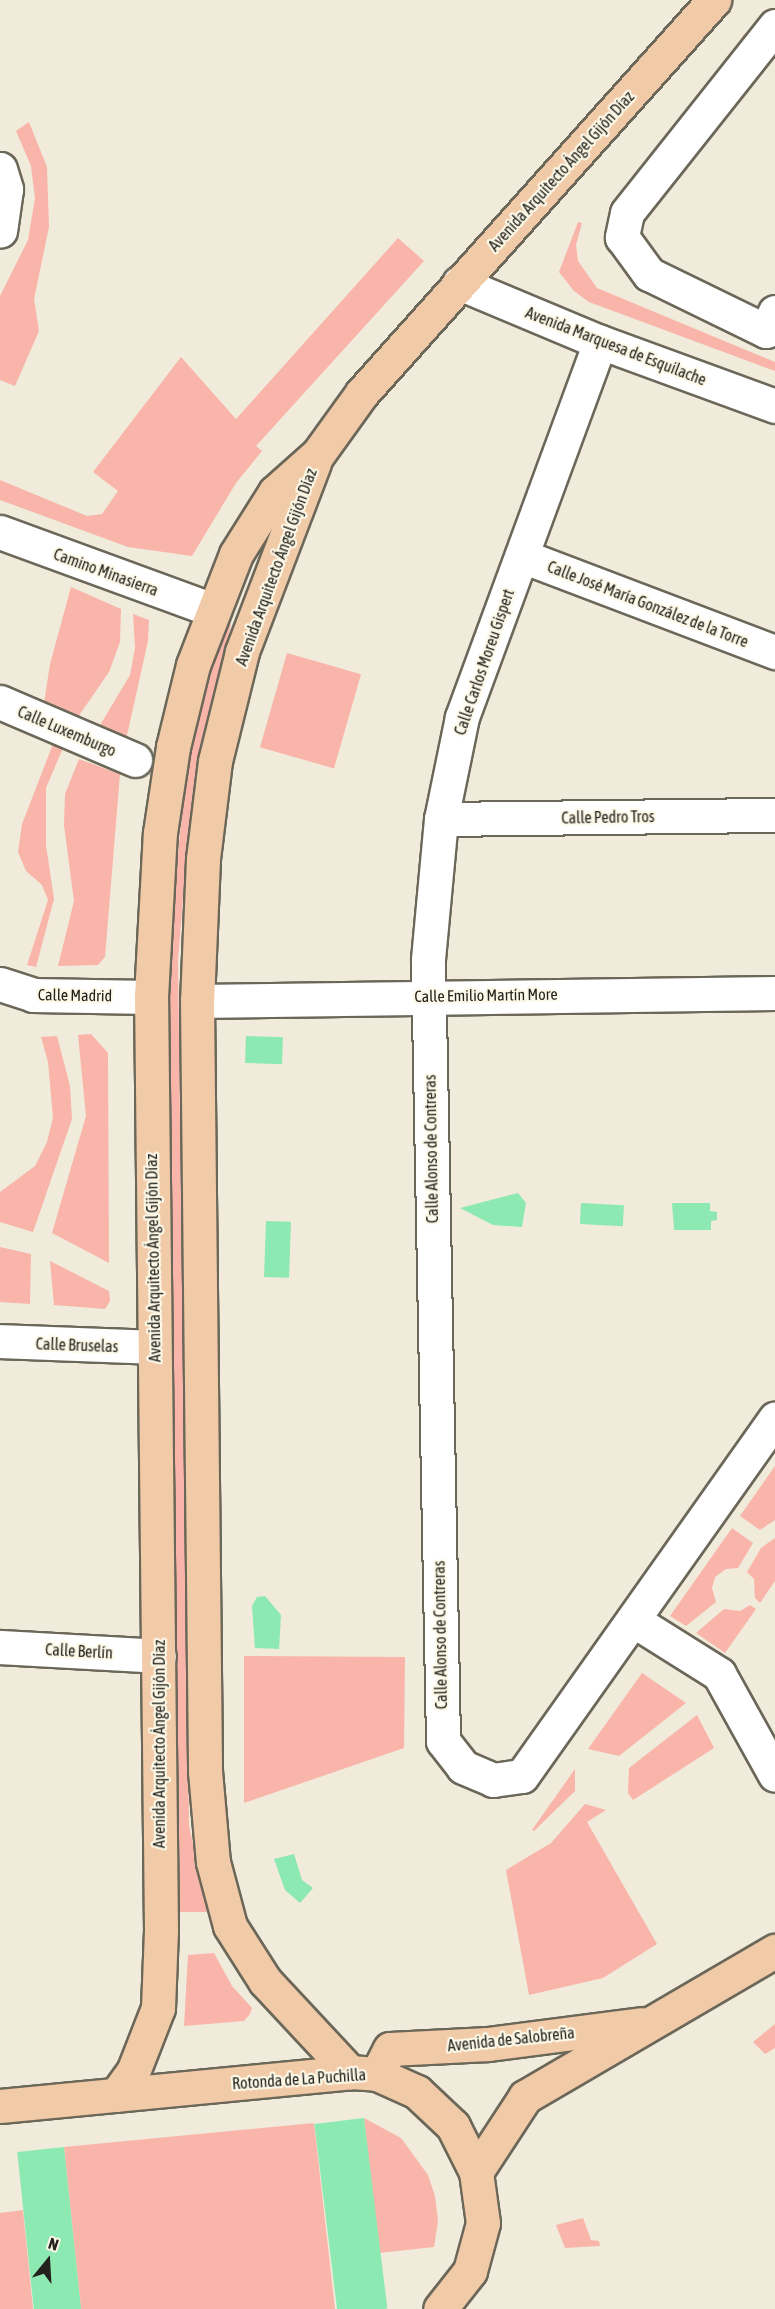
<!DOCTYPE html>
<html>
<head>
<meta charset="utf-8">
<style>
  body { margin:0 }
  #map { position:relative; width:775px; height:2309px; overflow:hidden; background:#f0ebdb; font-family:"Asap Condensed",sans-serif }
  div>[style] { position:absolute }
  .green>* { inset:0; background:#f9b5a9; transform-origin:0 0 }
  .water>* { inset:0; background:#8de9b2; transform-origin:0 0 }
  .roads { filter:drop-shadow(2px 0 #6b6759) drop-shadow(-2px 0 #6b6759) drop-shadow(0 2px #6b6759) drop-shadow(0 -2px #6b6759) }
  .minor>* { height:33px; margin:-16.5px; padding:0 16.5px; transform-origin:16.5px; border-radius:16.5px; background:#fff }
  .major>* { height:33px; margin:-16.5px; padding:0 16.5px; transform-origin:16.5px; border-radius:16.5px; background:#f1caa8 }
  span { translate:-50% -50%; white-space:nowrap; text-align:center; line-height:1.15; -webkit-text-stroke:4.5px #fdf9e8; paint-order:stroke }
  .street-label { font-size:16px; color:#23221c }
  .north { position:absolute; left:18px; top:2231px; width:60px; height:60px; -webkit-text-stroke:4px #fdf9e8; paint-order:stroke; rotate:18deg; font-size:16px; font-weight:700; line-height:24px; text-align:center; color:#23221c }
  .north::after { content:''; display:block; margin:auto; width:21px; height:27px; background:#23221c; clip-path:polygon(50% 0,100% 100%,50% 72%,0 100%) }
</style>
</head>
<body>
<div id="map">
  <div class="green">
    <i style="left:744px;top:34px;width:8px;height:207px;rotate:30deg"></i>
    <i style="clip-path:polygon(29px 122px,47px 167px,49px 227px,34px 299px,39px 331px,15px 386px,0 380px,0 296px,28px 240px,35px 198px,31px 166px,16px 131px)"></i>
    <i style="clip-path:polygon(578px 222px,582px 223px,576px 245px,578px 261px,597px 288px,775px 362px,775px 371px,589px 302px,574px 291px,559px 272px)"></i>
    <i style="clip-path:polygon(398px 238px,424px 261px,256px 446px,262px 451px,236px 483px,192px 556px,128px 547px,0 500px,0 480px,87px 516px,102px 514px,118px 491px,93px 472px,181px 357px,236px 419px)"></i>
    <i style="clip-path:polygon(71px 587px,121px 609px,120px 642px,109px 672px,78px 717px,44px 703px,50px 664px)"></i>
    <i style="clip-path:polygon(133px 614px,149px 620px,148px 641px,126px 740px,99px 727px,130px 675px,135px 648px)"></i>
    <i style="clip-path:polygon(223px 619px,231px 625px,200px 747px,188px 835px,178px 961px,189px 1826px,208px 1912px,180px 1912px,167px 961px,189px 747px)"></i>
    <i style="left:287px;top:653px;width:77px;height:98px;rotate:16deg"></i>
    <i style="clip-path:polygon(53px 744px,63px 748px,46px 788px,46px 845px,54px 899px,36px 967px,27px 965px,48px 900px,42px 885px,26px 871px,18px 852px,22px 824px)"></i>
    <i style="clip-path:polygon(79px 759px,120px 774px,105px 957px,98px 965px,58px 966px,74px 901px,64px 825px,65px 794px)"></i>
    <i style="clip-path:polygon(91px 1034px,108px 1053px,109px 1263px,52px 1233px,86px 1116px,78px 1035px)"></i>
    <i style="clip-path:polygon(57px 1036px,70px 1086px,72px 1119px,33px 1232px,0 1222px,0 1192px,35px 1166px,47px 1142px,53px 1118px,48px 1062px,41px 1037px)"></i>
    <i style="clip-path:polygon(0 1247px,31px 1254px,30px 1304px,0 1302px)"></i>
    <i style="clip-path:polygon(50px 1261px,109px 1291px,110px 1301px,105px 1309px,54px 1305px)"></i>
    <i style="clip-path:polygon(775px 1466px,775px 1520px,760px 1530px,740px 1516px)"></i>
    <i style="clip-path:polygon(732px 1528px,753px 1543px,738px 1568px,726px 1569px,715px 1577px,712px 1588px,716px 1602px,686px 1626px,670px 1616px)"></i>
    <i style="clip-path:polygon(775px 1538px,775px 1581px,760px 1603px,755px 1598px,754px 1579px,747px 1572px,761px 1548px)"></i>
    <i style="clip-path:polygon(750px 1605px,756px 1609px,725px 1653px,696px 1633px,724px 1609px,740px 1611px)"></i>
    <i style="clip-path:polygon(244px 1656px,405px 1657px,404px 1748px,244px 1803px)"></i>
    <i style="clip-path:polygon(642px 1673px,686px 1703px,619px 1756px,588px 1749px)"></i>
    <i style="clip-path:polygon(697px 1715px,714px 1748px,633px 1800px,628px 1793px,629px 1768px)"></i>
    <i style="clip-path:polygon(575px 1769px,575px 1791px,534px 1831px,532px 1830px)"></i>
    <i style="clip-path:polygon(585px 1804px,606px 1810px,587px 1822px,657px 1944px,603px 1978px,529px 1995px,506px 1870px,551px 1843px)"></i>
    <i style="clip-path:polygon(214px 1953px,232px 1986px,252px 2008px,250px 2014px,244px 2021px,184px 2026px,188px 1955px)"></i>
    <i style="clip-path:polygon(775px 2024px,775px 2048px,765px 2054px,753px 2042px)"></i>
    <i style="clip-path:polygon(364px 2118px,401px 2138px,428px 2175px,435px 2196px,438px 2221px,434px 2247px,379px 2253px)"></i>
    <i style="clip-path:polygon(314px 2123px,335px 2309px,81px 2309px,64px 2147px)"></i>
    <i style="clip-path:polygon(23px 2210px,33px 2309px,0 2309px,0 2213px)"></i>
    <i style="clip-path:polygon(583px 2218px,591px 2240px,599px 2241px,600px 2246px,565px 2248px,556px 2225px)"></i>
  </div>
  <div class="water">
    <i style="left:246px;top:1036px;width:37px;height:27px;rotate:2deg"></i>
    <i style="clip-path:polygon(518px 1193px,526px 1203px,522px 1227px,493px 1225px,460px 1208px)"></i>
    <i style="left:581px;top:1203px;width:43px;height:21px;rotate:3deg"></i>
    <i style="clip-path:polygon(672px 1203px,710px 1203px,710px 1211px,717px 1212px,717px 1220px,711px 1221px,711px 1230px,674px 1230px)"></i>
    <i style="left:266px;top:1221px;width:25px;height:56px;rotate:2deg"></i>
    <i style="clip-path:polygon(265px 1596px,281px 1615px,279px 1649px,255px 1648px,252px 1606px,257px 1597px)"></i>
    <i style="clip-path:polygon(294px 1854px,302px 1880px,313px 1888px,300px 1903px,285px 1890px,274px 1859px)"></i>
    <i style="left:364px;top:2118px;width:192px;height:50px;rotate:83deg"></i>
    <i style="left:64px;top:2147px;width:163px;height:47px;rotate:84deg"></i>
  </div>
  <div class="roads">
    <div class="minor">
      <i style="left:775px;top:26px;width:238px;rotate:128.4deg"></i>
      <i style="left:627px;top:213px;width:25px;rotate:102deg"></i>
      <i style="left:622px;top:237px;width:46px;rotate:53.9deg"></i>
      <i style="left:649px;top:274px;width:130px;rotate:26deg"></i>
      <i style="left:766px;top:331px;width:21px;rotate:-65deg"></i>
      <i style="left:0;top:169px;width:21px;rotate:73deg"></i>
      <i style="left:6px;top:189px;width:42px;rotate:98.1deg"></i>
      <i style="left:459px;top:283px;width:153px;rotate:22.7deg"></i>
      <i style="left:600px;top:342px;width:186px;rotate:20.1deg"></i>
      <i style="left:600px;top:342px;width:400px;rotate:110.2deg"></i>
      <i style="left:462px;top:717px;width:104px;rotate:101.6deg"></i>
      <i style="left:441px;top:819px;width:142px;rotate:95.3deg"></i>
      <i style="left:428px;top:960px;width:781px;rotate:88.9deg"></i>
      <i style="left:443px;top:1741px;width:33px;rotate:52deg"></i>
      <i style="left:463px;top:1767px;width:33px;rotate:23deg"></i>
      <i style="left:493px;top:1780px;width:29px;rotate:-8deg"></i>
      <i style="left:522px;top:1776px;width:438px;rotate:-54.7deg"></i>
      <i style="left:0;top:532px;width:227px;rotate:20.1deg"></i>
      <i style="left:522px;top:556px;width:271px;rotate:20.8deg"></i>
      <i style="left:0;top:702px;width:147px;rotate:23.2deg"></i>
      <i style="left:441px;top:819px;width:334px;rotate:-0.7deg"></i>
      <i style="left:0;top:984px;width:35px;rotate:18deg"></i>
      <i style="left:33px;top:995px;width:118px;rotate:1deg"></i>
      <i style="left:197px;top:1001px;width:578px;rotate:-0.79deg"></i>
      <i style="left:0;top:1341px;width:154px;rotate:2.2deg"></i>
      <i style="left:633px;top:1620px;width:102px;rotate:32.1deg"></i>
      <i style="left:719px;top:1674px;width:115px;rotate:61deg"></i>
      <i style="left:0;top:1647px;width:159px;rotate:3.2deg"></i>
    </div>
    <div class="major">
      <i style="left:314px;top:463px;width:202px;rotate:110.9deg"></i>
      <i style="left:242px;top:652px;width:112px;rotate:103.9deg"></i>
      <i style="left:215px;top:761px;width:99px;rotate:97deg"></i>
      <i style="left:203px;top:859px;width:142px;rotate:92.4deg"></i>
      <i style="left:197px;top:1001px;width:770px;rotate:89.4deg"></i>
      <i style="left:205px;top:1771px;width:91px;rotate:85deg"></i>
      <i style="left:213px;top:1862px;width:66px;rotate:75.1deg"></i>
      <i style="left:230px;top:1926px;width:65px;rotate:57.5deg"></i>
      <i style="left:265px;top:1981px;width:125px;rotate:47deg"></i>
      <i style="left:377px;top:2074px;width:28px;rotate:-63deg"></i>
      <i style="left:390px;top:2049px;width:98px;rotate:-2.9deg"></i>
      <i style="left:488px;top:2044px;width:154px;rotate:-7.4deg"></i>
      <i style="left:116px;top:2095px;width:29px;rotate:-54deg"></i>
      <i style="left:133px;top:2072px;width:69px;rotate:-68.7deg"></i>
      <i style="left:158px;top:2008px;width:78px;rotate:-87.8deg"></i>
      <i style="left:161px;top:1930px;width:933px;rotate:-90.61deg"></i>
      <i style="left:151px;top:997px;width:164px;rotate:-86.9deg"></i>
      <i style="left:160px;top:833px;width:87px;rotate:-81.4deg"></i>
      <i style="left:173px;top:747px;width:84px;rotate:-76.3deg"></i>
      <i style="left:193px;top:665px;width:119px;rotate:-68.8deg"></i>
      <i style="left:236px;top:554px;width:73px;rotate:-57.8deg"></i>
      <i style="left:275px;top:492px;width:57px;rotate:-41.5deg"></i>
      <i style="left:318px;top:454px;width:75px;rotate:-54.2deg"></i>
      <i style="left:362px;top:393px;width:528px;rotate:-48.15deg"></i>
      <i style="left:0;top:2106px;width:352px;rotate:-5.5deg"></i>
      <i style="left:350px;top:2072px;width:27px;rotate:4deg"></i>
      <i style="left:377px;top:2074px;width:44px;rotate:24.2deg"></i>
      <i style="left:417px;top:2092px;width:50px;rotate:43.4deg"></i>
      <i style="left:453px;top:2126px;width:51px;rotate:63.4deg"></i>
      <i style="left:476px;top:2172px;width:51px;rotate:82.2deg"></i>
      <i style="left:483px;top:2223px;width:50px;rotate:105.2deg"></i>
      <i style="left:470px;top:2271px;width:48px;rotate:128.3deg"></i>
      <i style="left:476px;top:2172px;width:90px;rotate:-56.8deg"></i>
      <i style="left:525px;top:2097px;width:290px;rotate:-30.3deg"></i>
    </div>
  </div>
  <div class="street-label">
    <span style="left:561px;top:171px;rotate:-48deg">Avenida Arquitecto Ángel Gijón Díaz</span>
    <span style="left:616px;top:346px;rotate:21deg">Avenida Marquesa de Esquilache</span>
    <span style="left:276px;top:567px;rotate:-70deg">Avenida Arquitecto Ángel Gijón Díaz</span>
    <span style="left:106px;top:572px;rotate:20deg">Camino Minasierra</span>
    <span style="left:648px;top:604px;rotate:21deg">Calle José María González de la Torre</span>
    <span style="left:484px;top:662px;rotate:-71deg">Calle Carlos Moreu Gispert</span>
    <span style="left:67px;top:731px;rotate:23deg">Calle Luxemburgo</span>
    <span style="left:608px;top:817px;rotate:-1deg">Calle Pedro Tros</span>
    <span style="left:75px;top:995px;rotate:1deg">Calle Madrid</span>
    <span style="left:486px;top:995px;rotate:-1deg">Calle Emilio Martín More</span>
    <span style="left:431px;top:1149px;rotate:-91deg">Calle Alonso de Contreras</span>
    <span style="left:153px;top:1258px;rotate:-91deg">Avenida Arquitecto Ángel Gijón Díaz</span>
    <span style="left:77px;top:1345px;rotate:2deg">Calle Bruselas</span>
    <span style="left:440px;top:1635px;rotate:-91deg">Calle Alonso de Contreras</span>
    <span style="left:79px;top:1651px;rotate:3deg">Calle Berlín</span>
    <span style="left:159px;top:1744px;rotate:-90deg">Avenida Arquitecto Ángel Gijón Díaz</span>
    <span style="left:511px;top:2039px;rotate:-6deg">Avenida de Salobreña</span>
    <span style="left:299px;top:2079px;rotate:-4deg">Rotonda de La Puchilla</span>
  </div>
  <div class="north">N</div>
</div>
</body>
</html>
